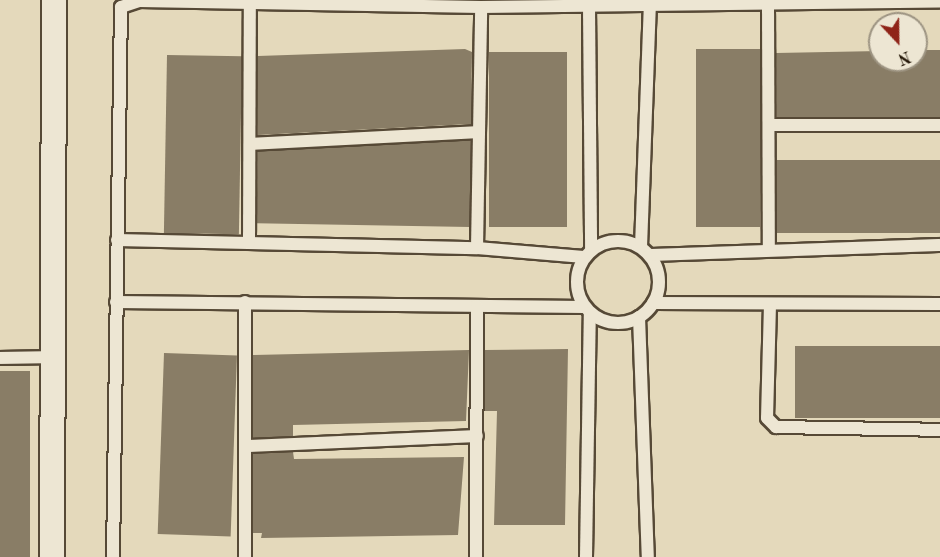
<!DOCTYPE html>
<html>
<head>
<meta charset="utf-8">
<style>
  body { margin:0 }
  #map { position:relative; width:940px; height:557px; overflow:hidden; background:#e4d9bb; font-family:"Old Standard TT",serif }
  div>[style] { position:absolute }
  .building>* { inset:0; background:#897d66; transform-origin:0 0 }
  .roads { filter:drop-shadow(2px 0 #564936) drop-shadow(-2px 0 #564936) drop-shadow(0 2px #564936) drop-shadow(0 -2px #564936) }
  .service>* { height:12px; margin:-6px; padding:0 6px; transform-origin:6px; border-radius:6px; background:#ede6d3 }
  .service>.ring { margin:-6px; padding:0; box-sizing:content-box; background:none; border:12px solid #ede6d3; border-radius:50% }
  .minor>* { height:24px; margin:-12px; padding:0 12px; transform-origin:12px; border-radius:12px; background:#ede6d3 }
  span { translate:-50% -50%; white-space:nowrap; text-align:center; line-height:1.15; -webkit-text-stroke:4.5px #ede6d3; paint-order:stroke }
  .north { position:absolute; left:868px; top:12px; width:60px; height:60px; box-sizing:border-box; background:#ede6d3; border:2px solid #9d9482; border-radius:50%; rotate:158deg; font-size:16px; font-weight:700; line-height:24px; text-align:center; color:#261909 }
  .north::after { content:''; display:block; margin:auto; width:21px; height:27px; background:#8f2418; clip-path:polygon(50% 0,100% 100%,50% 72%,0 100%) }
</style>
</head>
<body>
<div id="map">
  <div class="building">
    <i style="clip-path:polygon(465px 49px,472px 52px,471px 124px,258px 135px,258px 56px)"></i>
    <i style="left:696px;top:49px;width:64px;height:178px"></i>
    <i style="clip-path:polygon(916px 50px,940px 50px,940px 117px,777px 117px,776px 53px,880px 51px,880px 60px,916px 60px)"></i>
    <i style="left:489px;top:52px;width:78px;height:175px"></i>
    <i style="left:167px;top:55px;width:75px;height:178px;rotate:1deg"></i>
    <i style="left:471px;top:141px;width:86px;height:213px;rotate:91deg"></i>
    <i style="left:940px;top:160px;width:73px;height:163px;rotate:90deg"></i>
    <i style="left:940px;top:346px;width:72px;height:145px;rotate:90deg"></i>
    <i style="clip-path:polygon(568px 349px,565px 525px,494px 525px,497px 411px,485px 411px,485px 350px)"></i>
    <i style="clip-path:polygon(469px 350px,466px 421px,293px 425px,293px 436px,253px 438px,253px 355px)"></i>
    <i style="left:164px;top:353px;width:73px;height:181px;rotate:2deg"></i>
    <i style="left:30px;top:371px;width:186px;height:30px;rotate:90deg"></i>
    <i style="clip-path:polygon(293px 452px,294px 459px,464px 457px,458px 535px,261px 538px,262px 533px,253px 533px,253px 454px)"></i>
  </div>
  <div class="roads">
    <div class="service">
      <i style="left:768px;top:4px;width:244px;rotate:89.8deg"></i>
      <i style="left:589px;top:7px;width:242px;rotate:89.5deg"></i>
      <i style="left:770px;top:125px;width:170px"></i>
      <i style="left:250px;top:144px;width:229px;rotate:-3deg"></i>
      <i style="left:117px;top:240px;width:360px;rotate:1.3deg"></i>
      <i style="left:477px;top:248px;width:107px;rotate:4.8deg"></i>
      <i class="ring" style="left:577px;top:241px;width:70px;height:70px"></i>
      <i style="left:249px;top:242px;width:238px;rotate:-89.8deg"></i>
      <i style="left:641px;top:247px;width:241px;rotate:-87.9deg"></i>
      <i style="left:477px;top:248px;width:241px;rotate:-89deg"></i>
      <i style="left:650px;top:255px;width:290px;rotate:-2deg"></i>
      <i style="left:116px;top:302px;width:468px;rotate:0.6deg"></i>
      <i style="left:653px;top:303px;width:287px;rotate:0.2deg"></i>
      <i style="left:770px;top:304px;width:114px;rotate:91.5deg"></i>
      <i style="left:767px;top:418px;width:13px;rotate:45deg"></i>
      <i style="left:776px;top:427px;width:164px;rotate:1deg"></i>
      <i style="left:639px;top:317px;width:240px;rotate:87.9deg"></i>
      <i style="left:0;top:358px;width:52px;rotate:-1.1deg"></i>
      <i style="left:249px;top:446px;width:228px;rotate:-2.5deg"></i>
      <i style="left:113px;top:557px;width:550px;rotate:-89.17deg"></i>
      <i style="left:121px;top:7px;width:19px;rotate:-18deg"></i>
      <i style="left:139px;top:1px;width:342px;rotate:1deg"></i>
      <i style="left:481px;top:7px;width:459px;rotate:-0.7deg"></i>
      <i style="left:245px;top:557px;width:255px;rotate:-90deg"></i>
      <i style="left:476px;top:557px;width:251px;rotate:-89.8deg"></i>
      <i style="left:586px;top:557px;width:244px;rotate:-89.1deg"></i>
    </div>
    <div class="minor">
      <i style="left:52px;top:557px;width:557px;rotate:-89.79deg"></i>
    </div>
  </div>
  <div class="north">N</div>
</div>
</body>
</html>
